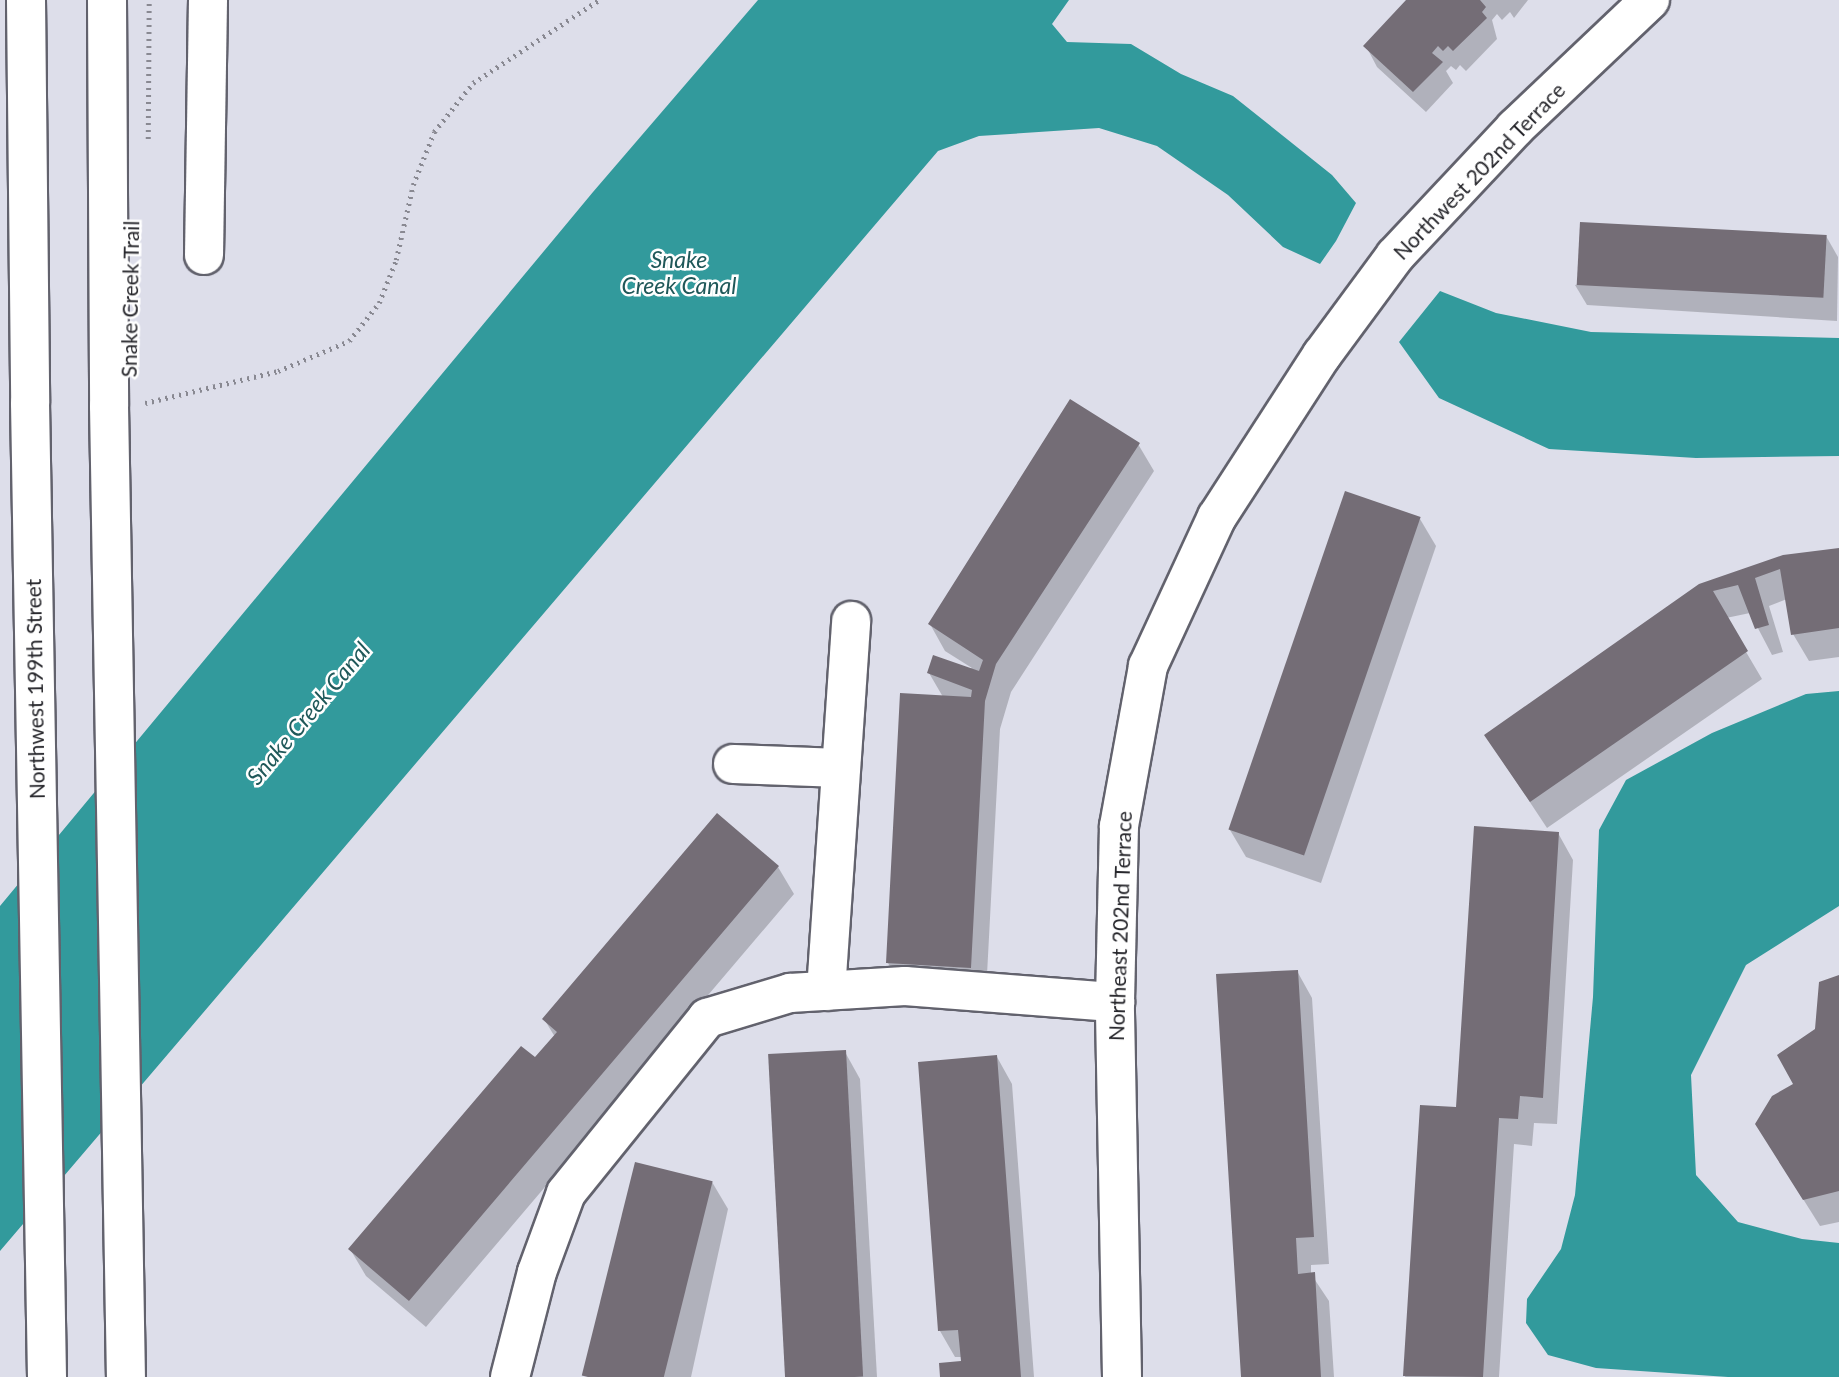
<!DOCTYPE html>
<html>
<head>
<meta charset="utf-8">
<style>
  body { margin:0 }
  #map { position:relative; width:1839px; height:1377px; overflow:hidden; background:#dddeea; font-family:Lato,sans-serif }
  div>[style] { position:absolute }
  .water>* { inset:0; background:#329a9c }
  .shadow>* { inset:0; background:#0003 }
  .building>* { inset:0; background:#746d76; transform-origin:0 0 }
  .path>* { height:4.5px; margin-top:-2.25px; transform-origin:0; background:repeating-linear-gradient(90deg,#898992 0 2px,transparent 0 7px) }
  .roads { filter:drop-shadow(2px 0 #62626d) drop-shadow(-2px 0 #62626d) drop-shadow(0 2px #62626d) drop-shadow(0 -2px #62626d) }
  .minor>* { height:38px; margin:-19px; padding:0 19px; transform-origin:19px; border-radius:19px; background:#fff }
  .major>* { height:38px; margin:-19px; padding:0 19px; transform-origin:19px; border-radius:19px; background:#fff }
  span { translate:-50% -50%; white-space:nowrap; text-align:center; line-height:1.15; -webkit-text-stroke:5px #fff; paint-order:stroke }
  .street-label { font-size:21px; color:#26262b }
  .water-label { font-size:23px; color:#1f5859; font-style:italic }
</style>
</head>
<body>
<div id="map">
  <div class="water">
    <i style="clip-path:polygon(758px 0,1069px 0,1052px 24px,1067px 42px,1131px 44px,1181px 74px,1233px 96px,1332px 175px,1356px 203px,1336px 241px,1320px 264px,1283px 247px,1228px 195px,1157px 146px,1099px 128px,979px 136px,938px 151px,0 1251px,0 906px,593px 192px)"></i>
    <i style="clip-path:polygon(1440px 291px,1496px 313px,1591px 332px,1839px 338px,1839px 456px,1696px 458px,1549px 449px,1439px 398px,1399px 342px)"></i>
    <i style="clip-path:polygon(1839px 691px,1839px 906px,1746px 965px,1691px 1075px,1696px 1175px,1738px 1222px,1802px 1239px,1839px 1243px,1839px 1377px,1728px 1377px,1596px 1368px,1548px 1355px,1526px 1323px,1527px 1299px,1561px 1249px,1575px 1195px,1593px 997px,1599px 830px,1626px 780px,1712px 733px,1806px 694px)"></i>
  </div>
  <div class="shadow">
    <i style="clip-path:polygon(1408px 0,1528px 0,1514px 18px,1510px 12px,1502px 20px,1497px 14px,1492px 20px,1497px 39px,1466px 71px,1460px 65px,1456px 70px,1451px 66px,1446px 71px,1453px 83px,1426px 112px,1377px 67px,1366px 46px)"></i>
    <i style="clip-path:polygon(1826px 236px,1838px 257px,1837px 321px,1587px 305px,1575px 285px)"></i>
    <i style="clip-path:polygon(1138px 444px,1154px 471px,1011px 692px,1000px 729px,986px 994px,903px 990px,888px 963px,943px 697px,929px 673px,972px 668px,945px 651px,930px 624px)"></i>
    <i style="clip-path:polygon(1420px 519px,1436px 546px,1321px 883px,1246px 857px,1230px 830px)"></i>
    <i style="clip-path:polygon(1839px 549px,1839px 657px,1809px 661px,1793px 634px,1787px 599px,1769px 606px,1783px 652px,1772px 655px,1750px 613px,1726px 618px,1762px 679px,1547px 828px,1486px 736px,1699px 586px)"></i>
    <i style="clip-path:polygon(1558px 833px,1573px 860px,1557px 1124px,1534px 1123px,1532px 1146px,1514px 1144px,1499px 1377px,1405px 1377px,1458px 1109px)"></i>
    <i style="clip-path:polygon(778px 867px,794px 894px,426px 1327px,366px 1276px,350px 1249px,555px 1037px,544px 1019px)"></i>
    <i style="clip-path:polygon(1297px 971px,1312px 998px,1329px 1264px,1311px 1265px,1311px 1274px,1329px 1301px,1334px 1377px,1243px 1377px)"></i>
    <i style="clip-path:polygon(1839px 977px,1839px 1222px,1820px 1226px,1773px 1151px)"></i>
    <i style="clip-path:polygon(845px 1052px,860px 1079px,877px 1377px,788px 1377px)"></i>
    <i style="clip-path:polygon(997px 1057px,1012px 1084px,1034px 1377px,942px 1377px,963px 1363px,962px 1357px,955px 1357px,940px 1331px)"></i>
    <i style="clip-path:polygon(712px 1182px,728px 1209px,691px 1377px,590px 1377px)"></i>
  </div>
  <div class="building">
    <i style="clip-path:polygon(1406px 0,1480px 0,1486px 7px,1482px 12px,1487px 18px,1453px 51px,1448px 46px,1443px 51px,1438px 46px,1432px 53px,1443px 62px,1413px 92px,1363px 46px)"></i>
    <i style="left:1580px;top:222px;width:247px;height:63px;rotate:3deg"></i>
    <i style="clip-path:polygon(1070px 399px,1140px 443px,996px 664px,985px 701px,971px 968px,886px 963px,900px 693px,971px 697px,972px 690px,927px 673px,933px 655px,979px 671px,983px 660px,928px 624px)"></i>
    <i style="left:1345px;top:491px;width:80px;height:358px;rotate:19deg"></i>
    <i style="clip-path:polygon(1839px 548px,1839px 628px,1791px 635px,1780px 569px,1755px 578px,1769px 625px,1755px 629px,1738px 585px,1713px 591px,1748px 651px,1530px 802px,1484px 735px,1699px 584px,1783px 555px)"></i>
    <i style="clip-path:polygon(717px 813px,779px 866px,409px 1301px,348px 1249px,521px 1046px,535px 1057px,557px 1032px,542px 1019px)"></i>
    <i style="clip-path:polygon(1474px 826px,1559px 832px,1543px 1098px,1520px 1096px,1518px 1119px,1499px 1118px,1483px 1377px,1403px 1376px,1420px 1105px,1456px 1107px)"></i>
    <i style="clip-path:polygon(1298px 970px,1314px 1237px,1296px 1238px,1298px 1274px,1315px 1272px,1321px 1377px,1241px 1377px,1216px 974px)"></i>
    <i style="clip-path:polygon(1839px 975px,1839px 1191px,1803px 1200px,1755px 1124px,1772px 1096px,1793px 1084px,1777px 1055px,1815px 1029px,1819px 982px)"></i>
    <i style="left:846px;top:1050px;width:327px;height:78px;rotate:87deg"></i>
    <i style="clip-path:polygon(997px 1055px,1021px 1377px,940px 1377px,939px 1363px,961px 1361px,958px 1330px,938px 1331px,918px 1062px)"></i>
    <i style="left:635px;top:1162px;width:80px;height:220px;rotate:14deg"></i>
  </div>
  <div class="path">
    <i style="left:148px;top:139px;width:139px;rotate:-89.6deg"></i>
    <i style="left:145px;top:403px;width:137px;rotate:-13.5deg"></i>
    <i style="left:278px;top:371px;width:77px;rotate:-22.9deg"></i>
    <i style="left:349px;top:341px;width:48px;rotate:-51.7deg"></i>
    <i style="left:379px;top:303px;width:46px;rotate:-68.4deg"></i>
    <i style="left:396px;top:260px;width:77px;rotate:-77.2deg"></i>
    <i style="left:413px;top:185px;width:57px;rotate:-68.4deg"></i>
    <i style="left:434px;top:132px;width:63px;rotate:-51.5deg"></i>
    <i style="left:473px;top:83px;width:151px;rotate:-33.4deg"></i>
  </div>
  <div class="roads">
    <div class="minor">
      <i style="left:204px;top:255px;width:255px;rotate:-89.1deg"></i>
      <i style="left:733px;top:764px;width:108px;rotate:2.1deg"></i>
      <i style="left:826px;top:991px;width:371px;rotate:-86.1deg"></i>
      <i style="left:510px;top:1377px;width:108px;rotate:-75.6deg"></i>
      <i style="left:537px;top:1272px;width:84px;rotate:-69.8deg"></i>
      <i style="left:566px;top:1193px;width:225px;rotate:-51.1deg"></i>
      <i style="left:707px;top:1018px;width:87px;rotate:-16.8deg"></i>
      <i style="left:790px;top:993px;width:115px;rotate:-3.5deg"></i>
      <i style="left:905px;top:986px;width:211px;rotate:4.4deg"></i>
      <i style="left:1122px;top:1377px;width:375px;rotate:-91.1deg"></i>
      <i style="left:1115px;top:1002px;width:176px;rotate:-88.7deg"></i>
      <i style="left:1119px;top:826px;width:163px;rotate:-79.7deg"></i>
      <i style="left:1148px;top:666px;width:164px;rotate:-65.2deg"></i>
      <i style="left:1217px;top:517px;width:193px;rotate:-57.1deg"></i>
      <i style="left:1322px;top:355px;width:123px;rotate:-53.6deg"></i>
      <i style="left:1395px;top:256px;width:175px;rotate:-46.8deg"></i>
      <i style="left:1515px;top:128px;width:186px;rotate:-43.5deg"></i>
    </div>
    <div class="major">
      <i style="left:26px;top:0;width:403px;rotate:89.4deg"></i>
      <i style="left:30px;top:403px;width:974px;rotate:89deg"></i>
      <i style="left:107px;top:0;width:406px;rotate:89.7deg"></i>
      <i style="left:109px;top:406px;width:971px;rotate:89deg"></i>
    </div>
  </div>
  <div class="street-label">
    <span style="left:1479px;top:171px;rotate:-46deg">Northwest 202nd Terrace</span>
    <span style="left:130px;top:299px;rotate:-89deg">Snake Creek Trail</span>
    <span style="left:35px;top:689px;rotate:-91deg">Northwest 199th Street</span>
    <span style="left:1120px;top:926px;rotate:-88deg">Northeast 202nd Terrace</span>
  </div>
  <div class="water-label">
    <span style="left:679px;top:272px">Snake<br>Creek Canal</span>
    <span style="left:308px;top:713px;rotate:-50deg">Snake Creek Canal</span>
  </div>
</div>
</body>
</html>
